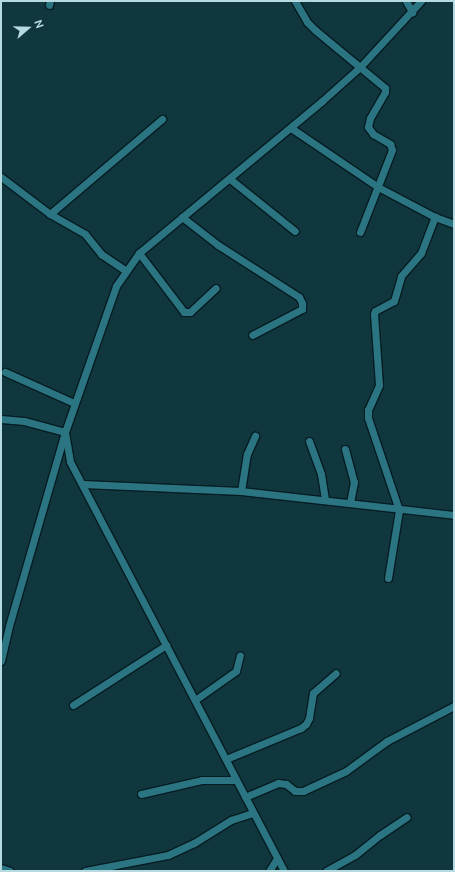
<!DOCTYPE html>
<html>
<head>
<meta charset="utf-8">
<style>
  body { margin:0 }
  #map { position:relative; width:455px; height:872px; overflow:hidden; background:#10373e; font-family:Ubuntu,sans-serif }
  div>[style] { position:absolute }
  .roads { filter:drop-shadow(1px 0 #061c21) drop-shadow(-1px 0 #061c21) drop-shadow(0 1px #061c21) drop-shadow(0 -1px #061c21) }
  .street>* { height:7px; margin:-3.5px; padding:0 3.5px; transform-origin:3.5px; border-radius:3.5px; background:#2b7583 }
  span { translate:-50% -50%; white-space:nowrap; text-align:center; line-height:1.15; -webkit-text-stroke:3px #10373e; paint-order:stroke }
  .frame { position:absolute; inset:0; border:2px solid #b7d9e0; pointer-events:none }
  .north { position:absolute; left:8px; top:8px; width:40px; height:40px; -webkit-text-stroke:3px #10373e; paint-order:stroke; rotate:70deg; font-size:11px; font-weight:700; line-height:16px; text-align:center; color:#b7d9e0 }
  .north::after { content:''; display:block; margin:auto; width:14px; height:18px; background:#b7d9e0; clip-path:polygon(50% 0,100% 100%,50% 72%,0 100%) }
</style>
</head>
<body>
<div id="map">
  <div class="roads">
    <div class="street">
      <i style="left:295px;top:1px;width:24px;rotate:60deg"></i>
      <i style="left:307px;top:22px;width:11px;rotate:45deg"></i>
      <i style="left:315px;top:30px;width:91px;rotate:39.6deg"></i>
      <i style="left:385px;top:88px;width:4px;rotate:90deg"></i>
      <i style="left:385px;top:92px;width:30px;rotate:120deg"></i>
      <i style="left:370px;top:118px;width:9px;rotate:103deg"></i>
      <i style="left:368px;top:127px;width:9px;rotate:54deg"></i>
      <i style="left:373px;top:134px;width:20px;rotate:30deg"></i>
      <i style="left:390px;top:144px;width:6px;rotate:72deg"></i>
      <i style="left:392px;top:150px;width:88px;rotate:111.3deg"></i>
      <i style="left:406px;top:1px;width:13px;rotate:61deg"></i>
      <i style="left:49px;top:5px;width:4px;rotate:-76deg"></i>
      <i style="left:291px;top:128px;width:105px;rotate:34.1deg"></i>
      <i style="left:378px;top:187px;width:64px;rotate:27.8deg"></i>
      <i style="left:435px;top:217px;width:20px;rotate:20deg"></i>
      <i style="left:1px;top:177px;width:61px;rotate:37.1deg"></i>
      <i style="left:50px;top:214px;width:40px;rotate:29.7deg"></i>
      <i style="left:85px;top:234px;width:26px;rotate:51deg"></i>
      <i style="left:101px;top:254px;width:30px;rotate:34deg"></i>
      <i style="left:230px;top:179px;width:83px;rotate:38.7deg"></i>
      <i style="left:50px;top:214px;width:147px;rotate:-40.3deg"></i>
      <i style="left:182px;top:217px;width:46px;rotate:37.9deg"></i>
      <i style="left:218px;top:245px;width:96px;rotate:32.7deg"></i>
      <i style="left:299px;top:297px;width:7px;rotate:63deg"></i>
      <i style="left:302px;top:303px;width:6px;rotate:90deg"></i>
      <i style="left:302px;top:309px;width:56px;rotate:152.5deg"></i>
      <i style="left:139px;top:253px;width:74px;rotate:52.7deg"></i>
      <i style="left:184px;top:312px;width:6px"></i>
      <i style="left:190px;top:312px;width:35px;rotate:-43deg"></i>
      <i style="left:5px;top:372px;width:76px;rotate:24.2deg"></i>
      <i style="left:1px;top:419px;width:23px;rotate:5deg"></i>
      <i style="left:24px;top:421px;width:42px;rotate:15deg"></i>
      <i style="left:65px;top:432px;width:202px;rotate:106.1deg"></i>
      <i style="left:9px;top:626px;width:36px;rotate:103deg"></i>
      <i style="left:309px;top:441px;width:35px;rotate:70deg"></i>
      <i style="left:321px;top:474px;width:26px;rotate:81deg"></i>
      <i style="left:345px;top:449px;width:34px;rotate:75deg"></i>
      <i style="left:354px;top:482px;width:21px;rotate:101deg"></i>
      <i style="left:83px;top:484px;width:158px;rotate:2.5deg"></i>
      <i style="left:241px;top:491px;width:214px;rotate:6.4deg"></i>
      <i style="left:241px;top:491px;width:37px;rotate:-81deg"></i>
      <i style="left:247px;top:454px;width:20px;rotate:-66deg"></i>
      <i style="left:388px;top:578px;width:69px;rotate:-80.8deg"></i>
      <i style="left:399px;top:510px;width:97px;rotate:-108.6deg"></i>
      <i style="left:368px;top:418px;width:8px;rotate:-90deg"></i>
      <i style="left:368px;top:410px;width:27px;rotate:-66deg"></i>
      <i style="left:379px;top:385px;width:71px;rotate:-94deg"></i>
      <i style="left:374px;top:314px;width:3px;rotate:-72deg"></i>
      <i style="left:375px;top:311px;width:21px;rotate:-28deg"></i>
      <i style="left:394px;top:301px;width:26px;rotate:-74deg"></i>
      <i style="left:401px;top:276px;width:30px;rotate:-49deg"></i>
      <i style="left:421px;top:253px;width:39px;rotate:-69deg"></i>
      <i style="left:195px;top:700px;width:50px;rotate:-35.3deg"></i>
      <i style="left:236px;top:671px;width:16px;rotate:-76deg"></i>
      <i style="left:73px;top:705px;width:111px;rotate:-32.8deg"></i>
      <i style="left:226px;top:759px;width:81px;rotate:-22.5deg"></i>
      <i style="left:301px;top:728px;width:6px;rotate:-39deg"></i>
      <i style="left:306px;top:724px;width:7px;rotate:-63deg"></i>
      <i style="left:309px;top:718px;width:25px;rotate:-81deg"></i>
      <i style="left:313px;top:693px;width:30px;rotate:-41deg"></i>
      <i style="left:141px;top:794px;width:63px;rotate:-12.9deg"></i>
      <i style="left:202px;top:780px;width:34px"></i>
      <i style="left:245px;top:797px;width:36px;rotate:-23deg"></i>
      <i style="left:278px;top:783px;width:8px;rotate:7deg"></i>
      <i style="left:286px;top:784px;width:11px;rotate:38deg"></i>
      <i style="left:295px;top:791px;width:8px"></i>
      <i style="left:303px;top:791px;width:47px;rotate:-24.9deg"></i>
      <i style="left:346px;top:771px;width:51px;rotate:-36.2deg"></i>
      <i style="left:387px;top:741px;width:76px;rotate:-27.6deg"></i>
      <i style="left:1px;top:868px;width:9px;rotate:18deg"></i>
      <i style="left:85px;top:871px;width:85px;rotate:-10.9deg"></i>
      <i style="left:168px;top:855px;width:29px;rotate:-25deg"></i>
      <i style="left:194px;top:843px;width:44px;rotate:-31.9deg"></i>
      <i style="left:231px;top:820px;width:23px;rotate:-18deg"></i>
      <i style="left:269px;top:871px;width:15px;rotate:-58deg"></i>
      <i style="left:284px;top:871px;width:462px;rotate:-117.6deg"></i>
      <i style="left:70px;top:461px;width:29px;rotate:-100deg"></i>
      <i style="left:65px;top:432px;width:155px;rotate:-70.7deg"></i>
      <i style="left:116px;top:286px;width:40px;rotate:-55.1deg"></i>
      <i style="left:139px;top:253px;width:238px;rotate:-39.7deg"></i>
      <i style="left:322px;top:101px;width:51px;rotate:-41.8deg"></i>
      <i style="left:360px;top:67px;width:90px;rotate:-47.3deg"></i>
      <i style="left:326px;top:871px;width:33px;rotate:-29deg"></i>
      <i style="left:355px;top:855px;width:32px;rotate:-39deg"></i>
      <i style="left:380px;top:835px;width:32px;rotate:-34deg"></i>
    </div>
  </div>
  <div class="frame"></div>
  <div class="north">N</div>
</div>
</body>
</html>
